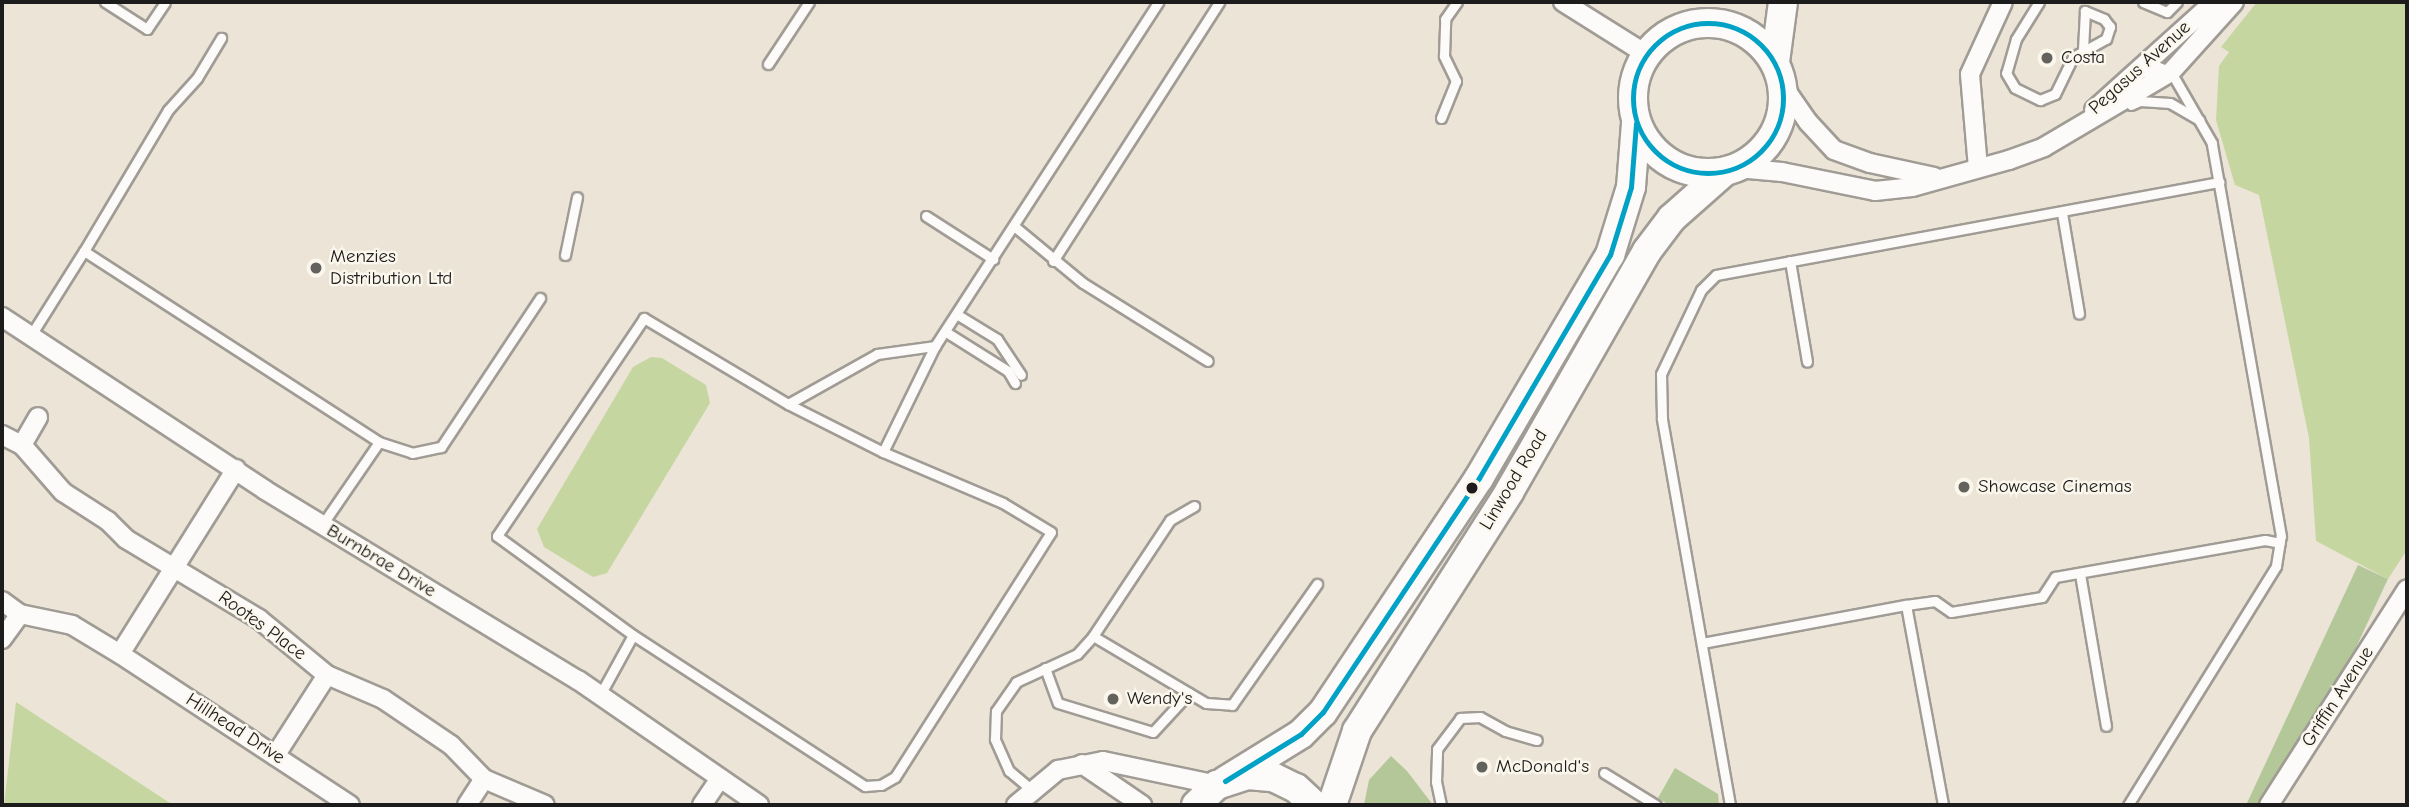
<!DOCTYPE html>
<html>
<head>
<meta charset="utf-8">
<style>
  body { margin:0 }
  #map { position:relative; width:2409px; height:807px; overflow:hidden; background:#ebe4d7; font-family:"Comic Neue",sans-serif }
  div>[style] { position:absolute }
  .green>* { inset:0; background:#c6d6a1 }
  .forest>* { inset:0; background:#b3c799; transform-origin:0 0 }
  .roads { filter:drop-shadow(2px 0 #a09c95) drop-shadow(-2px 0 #a09c95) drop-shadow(0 2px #a09c95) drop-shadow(0 -2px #a09c95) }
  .lane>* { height:9px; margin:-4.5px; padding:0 4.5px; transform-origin:4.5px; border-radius:4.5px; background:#fcfbf9 }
  .street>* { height:18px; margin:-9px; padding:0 9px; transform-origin:9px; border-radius:9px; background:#fcfbf9 }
  .primary>* { height:28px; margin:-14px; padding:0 14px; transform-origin:14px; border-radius:14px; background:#fcfbf9 }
  .primary>.ring { margin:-14px; padding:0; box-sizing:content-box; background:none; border:28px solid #fcfbf9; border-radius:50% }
  .bus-1>* { height:5px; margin:-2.5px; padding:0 2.5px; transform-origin:2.5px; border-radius:2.5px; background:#01a2c5 }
  .bus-1>.ring { margin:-2.5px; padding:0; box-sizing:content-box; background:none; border:5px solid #01a2c5; border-radius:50% }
  .dots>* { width:19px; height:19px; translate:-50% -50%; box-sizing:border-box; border:4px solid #fbf7ec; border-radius:50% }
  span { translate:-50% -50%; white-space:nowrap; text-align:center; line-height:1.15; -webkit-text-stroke:5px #fbf7ec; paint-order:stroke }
  .poi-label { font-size:19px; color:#1c1c1c }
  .left { translate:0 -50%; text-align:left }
  .street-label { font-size:19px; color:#1c1c1c }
  .frame { position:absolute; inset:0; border:4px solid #1c1c1c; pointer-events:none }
</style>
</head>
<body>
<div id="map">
  <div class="green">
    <i style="clip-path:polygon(2257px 2px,2407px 2px,2407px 550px,2388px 579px,2316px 541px,2309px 438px,2259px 195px,2235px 185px,2216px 120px,2219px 66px,2229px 52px,2221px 47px)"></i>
    <i style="clip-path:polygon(651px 357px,662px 358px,706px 385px,710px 403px,607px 573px,593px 577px,544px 547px,537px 529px,633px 367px)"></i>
    <i style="clip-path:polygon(16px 702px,173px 805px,4px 805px)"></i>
  </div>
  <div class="forest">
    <i style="left:2358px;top:565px;width:33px;height:283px;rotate:25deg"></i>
    <i style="clip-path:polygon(1391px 756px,1407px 771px,1433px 805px,1364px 805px,1369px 780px)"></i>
    <i style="clip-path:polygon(1675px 768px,1718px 794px,1719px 805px,1669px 805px,1658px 798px)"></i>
  </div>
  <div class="roads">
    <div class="lane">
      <i style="left:105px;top:2px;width:50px;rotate:32.7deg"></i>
      <i style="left:147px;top:29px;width:32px;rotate:-56deg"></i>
      <i style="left:2039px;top:2px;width:44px;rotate:121.9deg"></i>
      <i style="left:2016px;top:39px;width:35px;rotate:106deg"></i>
      <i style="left:2006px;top:73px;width:17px;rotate:59deg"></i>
      <i style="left:2015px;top:88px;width:28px;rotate:26deg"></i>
      <i style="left:2040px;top:100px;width:16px;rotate:-22deg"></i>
      <i style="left:2055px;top:94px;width:41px;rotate:-64.1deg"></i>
      <i style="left:2073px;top:57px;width:38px;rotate:-29deg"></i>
      <i style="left:2106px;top:39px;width:13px;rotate:-72deg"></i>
      <i style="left:2110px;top:27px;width:10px;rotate:-127deg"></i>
      <i style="left:2104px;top:19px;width:21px;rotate:-157deg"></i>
      <i style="left:2085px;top:11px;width:37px;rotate:93deg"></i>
      <i style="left:2143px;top:2px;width:26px;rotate:23deg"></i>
      <i style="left:2167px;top:12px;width:14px;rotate:-45deg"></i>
      <i style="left:768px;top:64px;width:74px;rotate:-56.5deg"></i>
      <i style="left:2131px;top:105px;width:10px;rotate:-24deg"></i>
      <i style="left:2140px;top:101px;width:30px;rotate:4deg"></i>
      <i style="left:2170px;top:103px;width:34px;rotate:30deg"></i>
      <i style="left:1441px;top:118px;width:40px;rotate:-68deg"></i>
      <i style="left:1456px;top:81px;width:28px;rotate:-116deg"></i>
      <i style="left:1444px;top:56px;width:37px;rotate:-88deg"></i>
      <i style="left:1445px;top:19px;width:21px;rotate:-55deg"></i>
      <i style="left:2062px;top:213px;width:102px;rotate:80.4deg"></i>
      <i style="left:926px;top:216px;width:80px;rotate:32.7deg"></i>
      <i style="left:1014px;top:226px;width:89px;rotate:39.6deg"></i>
      <i style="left:1083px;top:283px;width:147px;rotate:32deg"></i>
      <i style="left:84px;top:251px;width:164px;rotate:-59.2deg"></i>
      <i style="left:168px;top:110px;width:43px;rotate:-47.8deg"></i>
      <i style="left:197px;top:78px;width:47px;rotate:-59deg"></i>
      <i style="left:565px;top:255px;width:59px;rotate:-78.3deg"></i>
      <i style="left:1053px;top:261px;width:308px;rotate:-57.3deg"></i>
      <i style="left:1790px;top:261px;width:102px;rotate:80.4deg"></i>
      <i style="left:958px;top:315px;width:46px;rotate:31.6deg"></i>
      <i style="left:997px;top:339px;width:43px;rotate:56.3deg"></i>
      <i style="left:946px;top:332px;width:73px;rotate:32.2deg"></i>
      <i style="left:1008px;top:371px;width:14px;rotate:60deg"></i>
      <i style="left:31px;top:335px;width:99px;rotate:-57.8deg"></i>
      <i style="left:84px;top:251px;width:351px;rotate:32.9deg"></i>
      <i style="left:379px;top:442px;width:101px;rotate:124.5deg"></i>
      <i style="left:788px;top:404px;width:102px;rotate:-29.3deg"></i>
      <i style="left:877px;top:354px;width:59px;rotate:-7.9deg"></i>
      <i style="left:379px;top:442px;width:35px;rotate:18deg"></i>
      <i style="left:412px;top:453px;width:30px;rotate:-12deg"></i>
      <i style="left:441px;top:447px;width:179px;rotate:-56.4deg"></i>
      <i style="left:883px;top:452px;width:106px;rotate:-153.2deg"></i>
      <i style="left:788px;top:404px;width:168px;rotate:-149.2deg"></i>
      <i style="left:644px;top:318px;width:263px;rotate:124deg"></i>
      <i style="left:497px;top:536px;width:168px;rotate:36.1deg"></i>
      <i style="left:633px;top:635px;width:277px;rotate:33.1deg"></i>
      <i style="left:865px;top:786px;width:16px;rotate:-4deg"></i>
      <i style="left:881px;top:785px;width:16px;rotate:-30deg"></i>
      <i style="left:895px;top:777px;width:290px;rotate:-57.5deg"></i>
      <i style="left:1051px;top:532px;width:56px;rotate:-148.9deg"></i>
      <i style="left:1003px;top:503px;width:130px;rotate:-157deg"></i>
      <i style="left:883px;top:452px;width:118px;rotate:-63.9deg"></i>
      <i style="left:935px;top:346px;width:410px;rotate:-57deg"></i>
      <i style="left:2080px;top:574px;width:154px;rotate:80.3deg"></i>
      <i style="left:1906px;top:605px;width:203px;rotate:79.5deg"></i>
      <i style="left:1093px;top:636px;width:139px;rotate:-56.4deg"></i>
      <i style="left:1170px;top:520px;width:28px;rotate:-30deg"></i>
      <i style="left:1702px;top:643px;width:208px;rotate:-10.6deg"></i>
      <i style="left:1906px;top:605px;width:29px;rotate:-8deg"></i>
      <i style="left:1935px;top:601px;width:19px;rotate:35deg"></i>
      <i style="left:1951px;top:612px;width:92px;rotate:-9.4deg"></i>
      <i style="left:2042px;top:597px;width:24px;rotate:-57deg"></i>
      <i style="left:2055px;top:577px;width:213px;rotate:-10deg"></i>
      <i style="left:2265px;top:540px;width:15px;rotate:11deg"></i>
      <i style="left:1045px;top:668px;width:37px;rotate:70deg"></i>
      <i style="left:1058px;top:703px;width:99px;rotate:17deg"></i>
      <i style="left:1153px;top:732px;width:53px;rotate:-47.3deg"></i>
      <i style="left:600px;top:695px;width:68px;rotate:-61.2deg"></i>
      <i style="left:1604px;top:773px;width:61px;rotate:31.6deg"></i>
      <i style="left:1032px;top:790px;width:30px;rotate:-140deg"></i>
      <i style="left:1009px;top:771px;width:35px;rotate:-114deg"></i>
      <i style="left:995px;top:739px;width:28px;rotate:-88deg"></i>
      <i style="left:996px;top:711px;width:35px;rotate:-55deg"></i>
      <i style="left:1016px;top:682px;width:67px;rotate:-24.7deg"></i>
      <i style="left:1077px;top:654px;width:24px;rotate:-48deg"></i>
      <i style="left:1093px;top:636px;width:131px;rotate:30.7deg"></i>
      <i style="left:1206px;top:703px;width:26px;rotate:4deg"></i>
      <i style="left:1232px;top:705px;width:148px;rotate:-54.9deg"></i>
      <i style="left:1441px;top:805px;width:24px;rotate:-102deg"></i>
      <i style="left:1436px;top:782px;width:33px;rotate:-88deg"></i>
      <i style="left:1437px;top:749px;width:39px;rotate:-53deg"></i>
      <i style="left:1460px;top:718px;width:20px;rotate:-3deg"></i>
      <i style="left:1480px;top:717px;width:29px;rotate:29deg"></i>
      <i style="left:1505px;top:731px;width:33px;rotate:16deg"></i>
      <i style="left:1730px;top:805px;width:393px;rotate:-100deg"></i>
      <i style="left:1662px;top:418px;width:44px;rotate:-91.3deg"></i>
      <i style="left:1661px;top:374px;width:93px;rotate:-64.5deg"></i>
      <i style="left:1701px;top:290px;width:21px;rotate:-45deg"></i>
      <i style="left:1716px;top:275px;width:512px;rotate:-10.48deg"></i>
      <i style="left:2128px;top:805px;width:281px;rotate:-58.2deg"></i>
      <i style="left:2276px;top:566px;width:30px;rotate:-81deg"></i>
      <i style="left:2281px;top:536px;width:399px;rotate:-100deg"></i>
      <i style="left:2212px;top:143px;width:82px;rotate:-120deg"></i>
      <i style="left:2171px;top:72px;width:16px;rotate:-158deg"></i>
      <i style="left:2156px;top:66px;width:12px;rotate:149deg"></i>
    </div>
    <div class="street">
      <i style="left:1563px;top:2px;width:98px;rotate:32.1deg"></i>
      <i style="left:1783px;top:86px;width:44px;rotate:55.2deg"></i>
      <i style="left:1808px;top:122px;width:38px;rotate:47deg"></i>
      <i style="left:1834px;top:150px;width:38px;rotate:20deg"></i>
      <i style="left:1870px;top:163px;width:66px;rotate:12.3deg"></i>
      <i style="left:2094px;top:110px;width:161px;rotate:-42deg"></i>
      <i style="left:1737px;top:168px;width:45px;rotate:5.1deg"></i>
      <i style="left:1782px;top:172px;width:95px;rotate:11.5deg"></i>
      <i style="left:1875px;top:191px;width:37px;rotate:-6deg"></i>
      <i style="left:1912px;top:187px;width:101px;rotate:-15.6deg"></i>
      <i style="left:2009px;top:160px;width:37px;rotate:-20deg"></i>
      <i style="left:2044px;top:147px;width:147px;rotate:-30.6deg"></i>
      <i style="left:2171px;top:72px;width:94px;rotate:-48deg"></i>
      <i style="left:1978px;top:168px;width:94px;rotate:-94.9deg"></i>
      <i style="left:1970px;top:74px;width:79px;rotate:-65.4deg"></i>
      <i style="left:2px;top:317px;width:315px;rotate:33.3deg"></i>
      <i style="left:265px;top:490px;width:366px;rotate:31.3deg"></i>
      <i style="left:578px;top:680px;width:220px;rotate:34.6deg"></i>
      <i style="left:2px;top:435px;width:22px;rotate:27deg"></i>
      <i style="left:22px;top:445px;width:62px;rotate:48.9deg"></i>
      <i style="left:63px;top:492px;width:54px;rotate:32.8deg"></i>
      <i style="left:108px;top:521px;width:25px;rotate:45deg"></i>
      <i style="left:126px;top:539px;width:155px;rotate:31deg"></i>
      <i style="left:259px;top:619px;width:88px;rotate:39.5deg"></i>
      <i style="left:327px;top:675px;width:61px;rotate:23.2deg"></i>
      <i style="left:383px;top:699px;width:82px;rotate:34.1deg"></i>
      <i style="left:451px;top:745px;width:47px;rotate:45.9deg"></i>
      <i style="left:484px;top:779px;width:66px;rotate:23.1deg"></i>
      <i style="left:22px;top:445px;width:32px;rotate:-60deg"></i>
      <i style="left:236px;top:469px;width:218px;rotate:122.1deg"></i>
      <i style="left:120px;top:654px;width:275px;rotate:33.3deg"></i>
      <i style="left:2px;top:601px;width:22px;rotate:36deg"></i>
      <i style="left:20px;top:614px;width:53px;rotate:11.9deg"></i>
      <i style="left:72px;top:625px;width:56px;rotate:31.1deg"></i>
      <i style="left:2px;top:639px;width:31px;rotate:-54deg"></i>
      <i style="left:275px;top:756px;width:96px;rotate:-57.3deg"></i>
      <i style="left:1082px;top:764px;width:73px;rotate:34.3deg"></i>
      <i style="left:467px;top:805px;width:31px;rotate:-57deg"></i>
      <i style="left:702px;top:805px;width:32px;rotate:-56deg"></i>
      <i style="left:1016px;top:805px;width:55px;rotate:-39.8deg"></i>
      <i style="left:1058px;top:770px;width:46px;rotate:-11.3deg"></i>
      <i style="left:1103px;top:761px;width:116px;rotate:11.9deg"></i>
      <i style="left:2269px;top:805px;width:256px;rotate:-57.4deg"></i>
    </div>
    <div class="primary">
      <i class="ring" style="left:1633px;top:23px;width:122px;height:122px"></i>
      <i style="left:1775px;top:62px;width:61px;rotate:-82.4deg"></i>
      <i style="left:1225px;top:781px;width:89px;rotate:-31.7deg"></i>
      <i style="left:1301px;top:734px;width:31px;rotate:-45deg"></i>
      <i style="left:1323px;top:712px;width:281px;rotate:-56.3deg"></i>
      <i style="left:1479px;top:478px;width:259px;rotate:-59.6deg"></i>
      <i style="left:1610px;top:255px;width:71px;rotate:-72.8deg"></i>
      <i style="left:1631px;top:187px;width:64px;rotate:-85.5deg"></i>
      <i style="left:1196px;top:805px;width:29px;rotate:-44deg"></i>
      <i style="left:1217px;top:785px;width:33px;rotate:-18deg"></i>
      <i style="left:1248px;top:775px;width:25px;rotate:5deg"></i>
      <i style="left:1273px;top:777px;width:25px;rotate:26deg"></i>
      <i style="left:1296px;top:788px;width:25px;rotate:43deg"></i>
      <i style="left:1332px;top:805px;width:78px;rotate:-71.3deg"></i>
      <i style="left:1357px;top:731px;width:283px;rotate:-57.5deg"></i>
      <i style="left:1509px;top:492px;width:278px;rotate:-60.2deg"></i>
      <i style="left:1647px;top:251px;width:41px;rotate:-52.9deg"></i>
      <i style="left:1672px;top:218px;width:69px;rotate:-41.5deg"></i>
    </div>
  </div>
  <div class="bus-1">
    <i class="ring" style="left:1633px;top:23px;width:145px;height:145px"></i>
    <i style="left:1225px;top:781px;width:89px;rotate:-31.7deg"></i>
    <i style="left:1301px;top:734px;width:31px;rotate:-45deg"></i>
    <i style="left:1323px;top:712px;width:281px;rotate:-56.3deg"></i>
    <i style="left:1479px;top:478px;width:259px;rotate:-59.6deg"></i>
    <i style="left:1610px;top:255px;width:71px;rotate:-72.8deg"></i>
    <i style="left:1631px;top:187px;width:64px;rotate:-85.5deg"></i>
  </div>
  <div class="dots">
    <i style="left:2047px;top:58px;background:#64625d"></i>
    <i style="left:316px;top:268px;background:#64625d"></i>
    <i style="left:1964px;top:487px;background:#64625d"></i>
    <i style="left:1472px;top:488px;background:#1c1c1c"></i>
    <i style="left:1113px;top:699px;background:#64625d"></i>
    <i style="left:1482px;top:767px;background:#64625d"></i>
  </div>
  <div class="poi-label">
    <span class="left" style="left:2061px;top:58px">Costa</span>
    <span class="left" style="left:330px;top:268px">Menzies<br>Distribution Ltd</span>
    <span class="left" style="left:1978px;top:487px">Showcase Cinemas</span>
    <span class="left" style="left:1127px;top:699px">Wendy's</span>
    <span class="left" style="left:1496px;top:767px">McDonald's</span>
  </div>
  <div class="street-label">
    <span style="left:2140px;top:68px;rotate:-42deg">Pegasus Avenue</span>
    <span style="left:1514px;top:480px;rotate:-59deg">Linwood Road</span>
    <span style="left:381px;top:561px;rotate:31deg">Burnbrae Drive</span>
    <span style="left:262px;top:626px;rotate:36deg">Rootes Place</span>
    <span style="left:2338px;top:697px;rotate:-57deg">Griffin Avenue</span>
    <span style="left:235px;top:729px;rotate:33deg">Hillhead Drive</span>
  </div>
  <div class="frame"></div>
</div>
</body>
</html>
